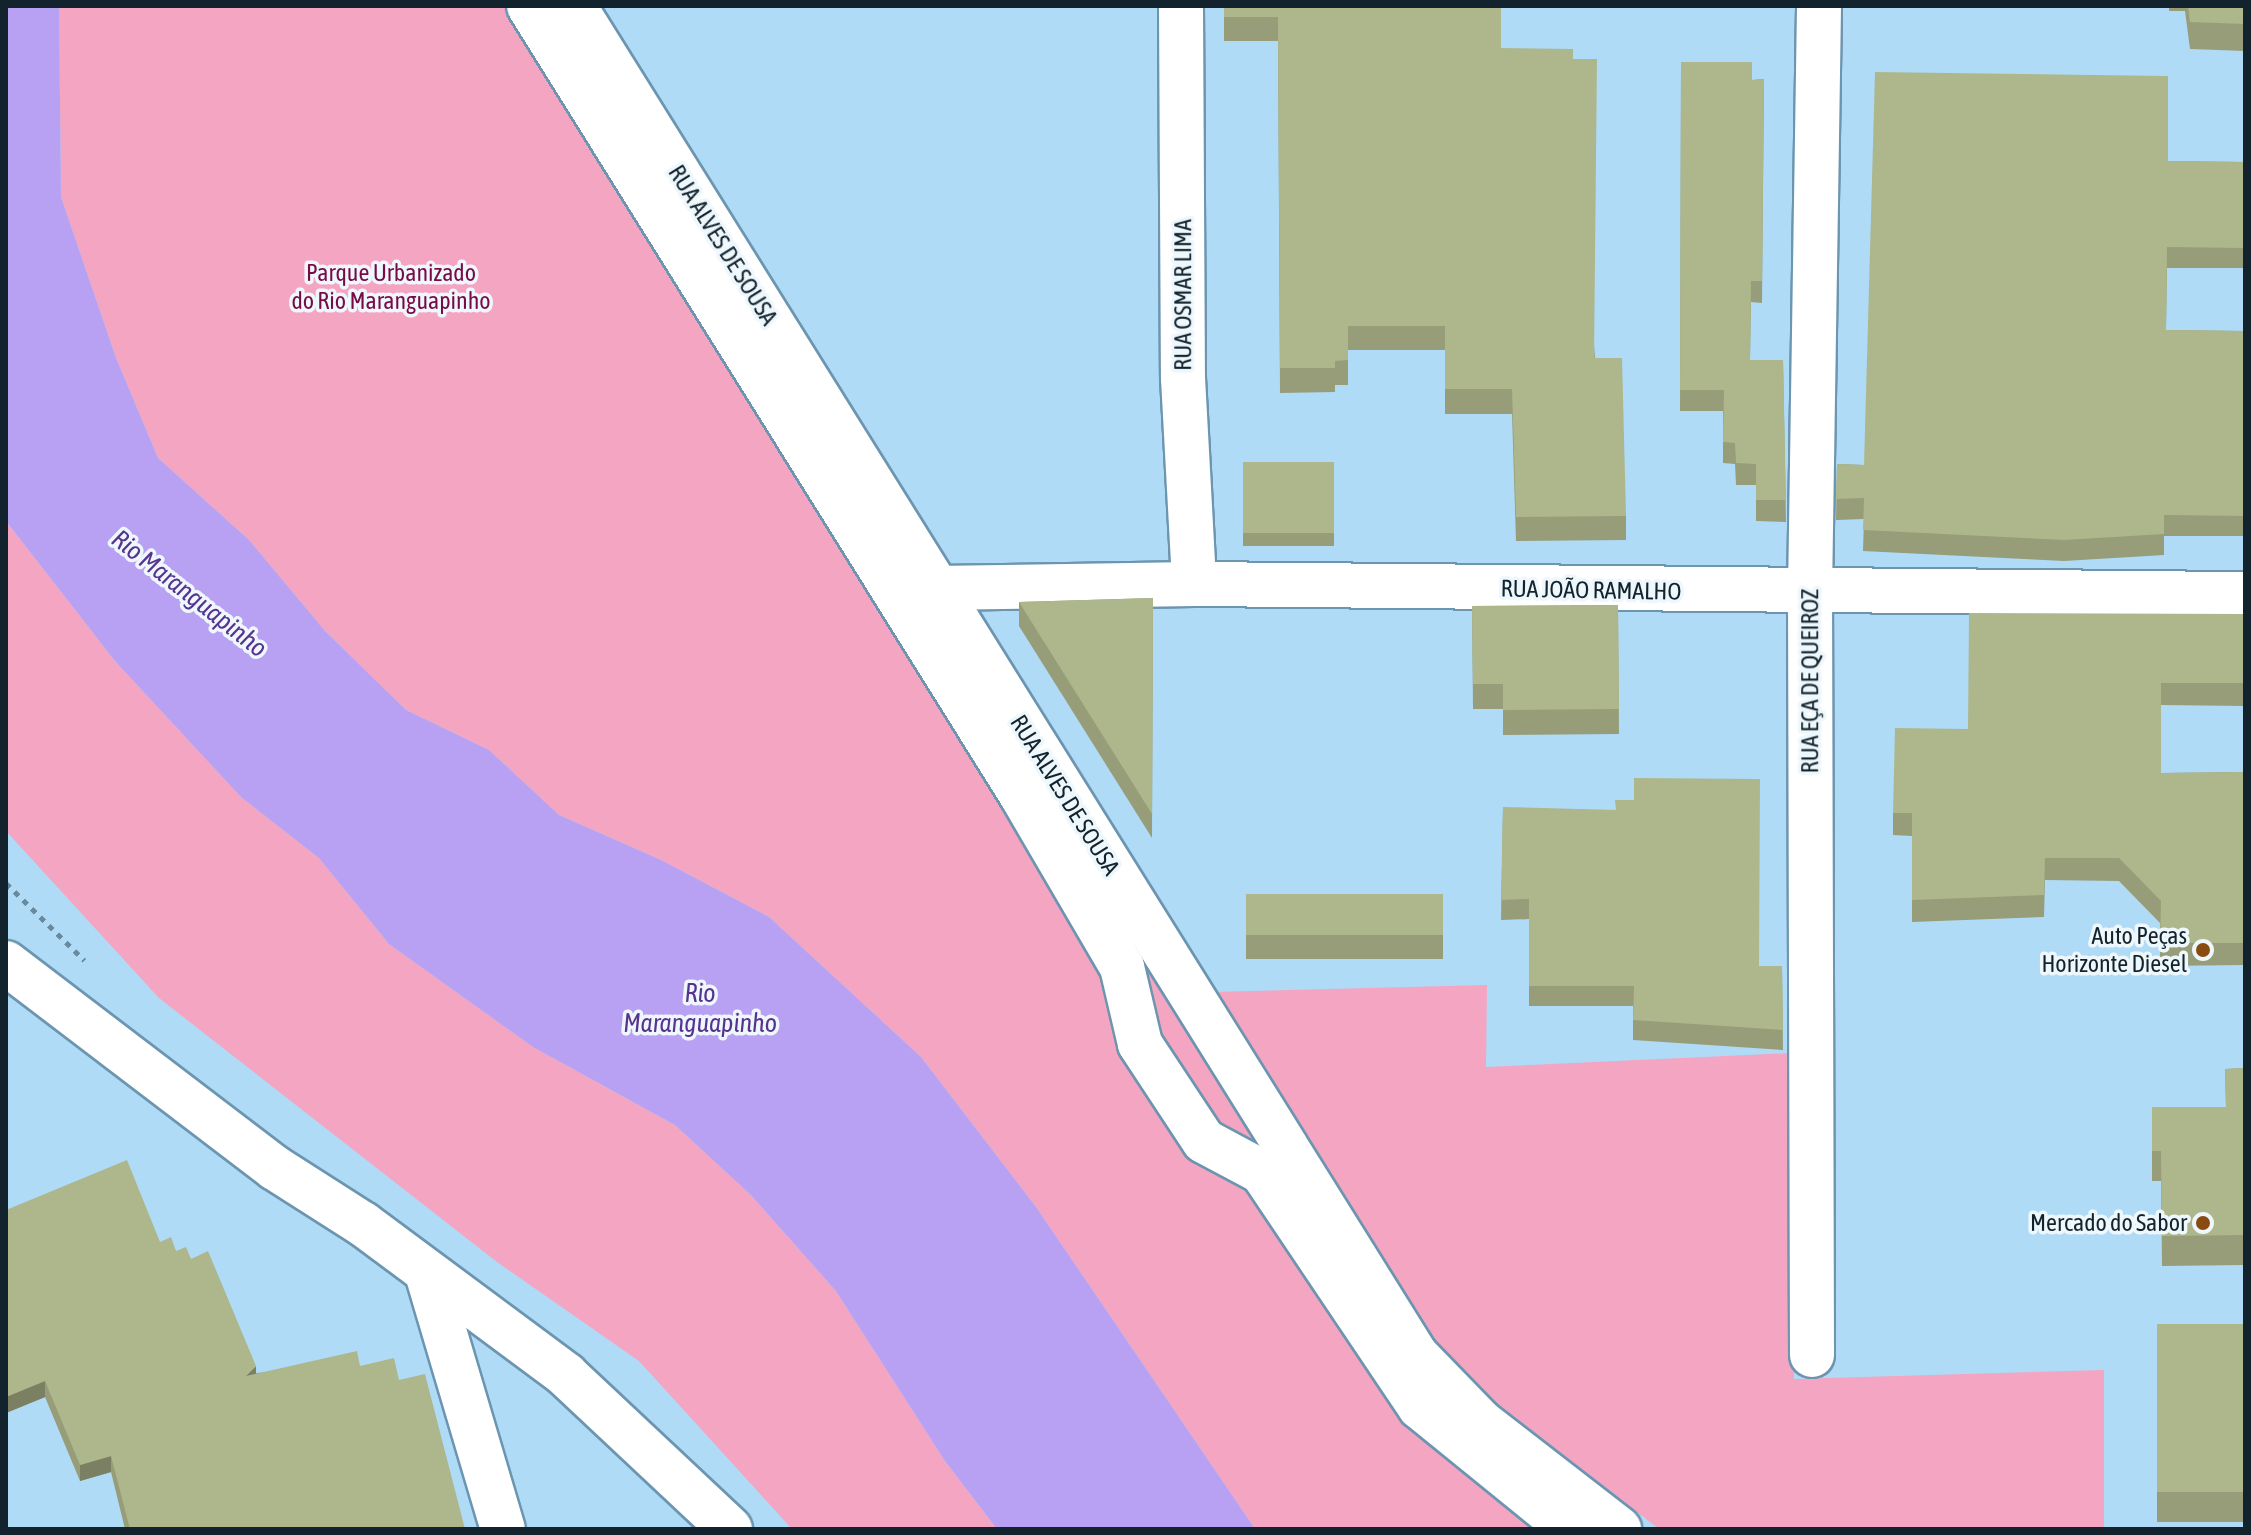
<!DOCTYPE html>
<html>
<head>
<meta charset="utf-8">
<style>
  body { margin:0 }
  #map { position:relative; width:2251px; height:1535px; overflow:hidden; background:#afdbf7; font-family:"Asap Condensed",sans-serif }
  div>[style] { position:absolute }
  .green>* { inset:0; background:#f4a5c1 }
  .water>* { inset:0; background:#b8a1f2 }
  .path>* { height:5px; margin-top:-2.5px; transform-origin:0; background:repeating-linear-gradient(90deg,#69899d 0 6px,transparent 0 12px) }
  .roads { filter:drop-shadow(2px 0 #6c95b0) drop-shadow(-2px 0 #6c95b0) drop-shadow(0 2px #6c95b0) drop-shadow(0 -2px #6c95b0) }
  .minor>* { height:44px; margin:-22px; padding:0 22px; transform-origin:22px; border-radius:22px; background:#fff }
  .major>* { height:44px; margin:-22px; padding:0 22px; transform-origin:22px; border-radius:22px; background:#fff }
  .wall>* { inset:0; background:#969d78; transform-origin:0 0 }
  .shaded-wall>* { inset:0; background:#7a8061 }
  .building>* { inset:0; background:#aeb78b; transform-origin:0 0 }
  .dots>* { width:22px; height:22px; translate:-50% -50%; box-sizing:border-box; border:4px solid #eef7fc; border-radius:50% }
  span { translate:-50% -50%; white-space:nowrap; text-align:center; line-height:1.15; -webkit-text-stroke:7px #eef7fc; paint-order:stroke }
  .street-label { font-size:24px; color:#12232d }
  .park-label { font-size:24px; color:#780a44 }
  .poi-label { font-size:24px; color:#12232d }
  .right { translate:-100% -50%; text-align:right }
  .water-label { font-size:26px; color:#563390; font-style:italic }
  .frame { position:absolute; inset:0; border:8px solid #12232d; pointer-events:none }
</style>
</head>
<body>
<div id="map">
  <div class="green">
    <i style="clip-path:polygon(59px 6px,547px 6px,1362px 1315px,1588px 1529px,1255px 1529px,1036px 1207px,921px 1057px,769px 917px,661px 860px,559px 815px,489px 750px,406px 710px,325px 631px,249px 540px,158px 458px,116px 358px,61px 197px)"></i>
    <i style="clip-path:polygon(6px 521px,115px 661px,241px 797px,319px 858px,389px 944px,533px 1047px,675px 1125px,751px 1195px,836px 1291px,945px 1461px,997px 1529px,792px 1529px,639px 1361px,497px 1262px,159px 998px,6px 831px)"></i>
    <i style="clip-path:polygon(1487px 985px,1486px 1067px,1792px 1053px,1794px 1379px,2104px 1370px,2104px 1529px,1659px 1529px,1462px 1376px,1395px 1286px,1211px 992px)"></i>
  </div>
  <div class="water">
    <i style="clip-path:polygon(6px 6px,59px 6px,61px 197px,116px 358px,158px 458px,249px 540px,325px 631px,406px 710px,489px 750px,559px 815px,661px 860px,769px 917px,921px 1057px,1036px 1207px,1255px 1529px,997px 1529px,945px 1461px,836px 1291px,751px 1195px,675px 1125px,533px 1047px,389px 944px,319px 858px,241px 797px,115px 661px,6px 521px)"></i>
  </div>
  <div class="path">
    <i style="left:6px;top:883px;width:110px;rotate:44.6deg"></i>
  </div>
  <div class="roads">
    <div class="minor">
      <i style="left:529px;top:6px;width:931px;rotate:58.03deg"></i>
      <i style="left:1022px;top:796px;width:198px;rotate:59.7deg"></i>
      <i style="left:1122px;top:967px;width:79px;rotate:76.8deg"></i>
      <i style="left:1140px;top:1044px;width:116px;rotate:56.6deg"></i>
      <i style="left:1204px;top:1141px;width:66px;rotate:28.1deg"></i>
      <i style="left:1262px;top:1172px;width:283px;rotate:56.1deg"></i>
      <i style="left:1420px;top:1407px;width:193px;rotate:39.1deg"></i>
      <i style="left:574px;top:6px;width:1590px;rotate:58.03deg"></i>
      <i style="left:1416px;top:1355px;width:93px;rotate:45.9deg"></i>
      <i style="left:1481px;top:1422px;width:175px;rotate:37.8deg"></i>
      <i style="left:1181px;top:6px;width:372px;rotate:89.7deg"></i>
      <i style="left:1183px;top:378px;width:206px;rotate:86.9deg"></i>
      <i style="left:936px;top:588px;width:258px;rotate:-0.9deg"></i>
      <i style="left:1194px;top:584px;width:1051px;rotate:0.55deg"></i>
      <i style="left:427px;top:1273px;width:267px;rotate:73.5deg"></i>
      <i style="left:1812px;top:1355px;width:762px;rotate:-90.15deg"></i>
      <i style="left:1810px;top:593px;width:587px;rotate:-89.12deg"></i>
    </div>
    <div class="major">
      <i style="left:6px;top:963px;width:338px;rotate:37.3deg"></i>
      <i style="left:275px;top:1168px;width:104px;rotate:32.5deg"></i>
      <i style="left:363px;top:1224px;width:253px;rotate:36.6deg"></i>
      <i style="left:566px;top:1375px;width:225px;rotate:43.2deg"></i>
    </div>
  </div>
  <div class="wall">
    <i style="clip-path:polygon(1224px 6px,1573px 59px,1595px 358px,1626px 516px,1626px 540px,1516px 541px,1512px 414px,1445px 414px,1445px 350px,1348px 350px,1348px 385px,1335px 385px,1335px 392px,1280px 393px,1278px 41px,1224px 41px)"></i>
    <i style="clip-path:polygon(2169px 6px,2245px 6px,2245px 51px,2190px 49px,2185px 11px,2169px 11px)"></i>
    <i style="clip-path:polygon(1681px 62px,1752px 80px,1764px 79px,1762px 303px,1751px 302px,1750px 360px,1783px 360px,1786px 522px,1756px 521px,1756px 485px,1736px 485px,1735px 464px,1723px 463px,1723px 411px,1680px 411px)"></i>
    <i style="clip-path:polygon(2168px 161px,2245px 162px,2245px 268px,2167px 268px,2166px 330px,2245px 331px,2245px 536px,2164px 536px,2164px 555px,2064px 561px,1863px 551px,1864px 519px,1836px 520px,1837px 464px,1864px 465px)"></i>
    <i style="left:1243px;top:462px;width:91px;height:84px"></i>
    <i style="clip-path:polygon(1153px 598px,1152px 838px,1019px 626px,1019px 602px)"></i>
    <i style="clip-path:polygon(1618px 605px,1619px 734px,1503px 735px,1503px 709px,1473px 709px,1472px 606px)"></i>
    <i style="clip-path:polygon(2245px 614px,2245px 706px,2161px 705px,2161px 773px,2245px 772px,2245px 965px,2160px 966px,2160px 923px,2119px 881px,2045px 880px,2044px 917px,1912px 922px,1912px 836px,1893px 835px,1893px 813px,1968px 729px)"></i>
    <i style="clip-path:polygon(1503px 807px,1759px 966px,1782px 966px,1783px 1050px,1633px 1040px,1633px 1006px,1529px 1006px,1529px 919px,1501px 920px)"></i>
    <i style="left:1246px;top:894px;width:197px;height:65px"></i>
    <i style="clip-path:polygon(2245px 1068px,2245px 1265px,2162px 1266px,2161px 1181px,2152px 1181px,2152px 1107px,2226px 1107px,2225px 1069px)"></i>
    <i style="clip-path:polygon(6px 1210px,160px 1242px,191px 1259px,256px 1373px,360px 1366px,399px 1380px,465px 1529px,125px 1529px,111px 1472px,80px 1481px,45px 1397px,6px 1413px)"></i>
    <i style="left:2157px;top:1324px;width:88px;height:198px"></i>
  </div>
  <div class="shaded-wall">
    <i style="clip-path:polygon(256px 1366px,256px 1382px,246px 1376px)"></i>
    <i style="clip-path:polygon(45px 1381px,45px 1397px,6px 1413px,6px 1397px)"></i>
    <i style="clip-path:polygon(111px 1456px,111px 1472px,80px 1481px,80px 1465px)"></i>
  </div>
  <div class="building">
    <i style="clip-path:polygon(1224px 6px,1501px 6px,1501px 48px,1573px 49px,1573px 59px,1597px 59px,1594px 358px,1622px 358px,1626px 516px,1516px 517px,1512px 389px,1445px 389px,1445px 326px,1348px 326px,1348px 360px,1335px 361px,1335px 368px,1280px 368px,1278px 17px,1224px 17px)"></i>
    <i style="clip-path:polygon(2188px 6px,2245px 6px,2245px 24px,2190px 22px)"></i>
    <i style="clip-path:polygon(1681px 62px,1752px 62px,1752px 80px,1764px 79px,1762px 281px,1751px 281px,1750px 360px,1783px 360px,1786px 500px,1756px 500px,1756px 464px,1736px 463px,1735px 443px,1723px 442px,1724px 390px,1680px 390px)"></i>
    <i style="clip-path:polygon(1875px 72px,2168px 76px,2168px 161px,2245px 162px,2245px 248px,2167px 247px,2166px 330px,2245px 331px,2245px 516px,2164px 515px,2164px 534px,2064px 540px,1863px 530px,1864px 498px,1836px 499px,1837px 464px,1864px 465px)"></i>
    <i style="left:1243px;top:462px;width:91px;height:71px"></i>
    <i style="clip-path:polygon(1153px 598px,1152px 814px,1019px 602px)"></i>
    <i style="clip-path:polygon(1618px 605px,1619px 709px,1503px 710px,1503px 684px,1473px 684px,1472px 606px)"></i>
    <i style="clip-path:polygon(1969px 613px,2245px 614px,2245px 683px,2161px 683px,2161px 773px,2245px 772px,2245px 943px,2160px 943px,2161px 901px,2119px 858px,2045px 858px,2044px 895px,1912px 900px,1912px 813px,1893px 813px,1895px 728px,1968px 729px)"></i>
    <i style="clip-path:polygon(1634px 778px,1760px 779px,1759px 966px,1782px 966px,1783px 1030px,1633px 1020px,1634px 986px,1529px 986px,1529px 899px,1501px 900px,1503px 807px,1616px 810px,1615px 800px,1634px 800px)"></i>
    <i style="left:1246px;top:894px;width:197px;height:41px"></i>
    <i style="clip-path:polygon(2245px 1068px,2245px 1235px,2162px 1236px,2161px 1151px,2152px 1151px,2152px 1107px,2226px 1107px,2225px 1069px)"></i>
    <i style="clip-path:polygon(127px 1160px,160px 1242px,171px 1237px,176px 1251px,186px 1247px,191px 1259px,208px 1251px,256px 1366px,246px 1376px,357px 1351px,360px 1366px,394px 1358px,399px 1380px,425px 1374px,465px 1529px,130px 1529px,111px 1456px,80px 1465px,45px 1381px,6px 1397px,6px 1210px)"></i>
    <i style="left:2157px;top:1324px;width:88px;height:168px"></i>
  </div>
  <div class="dots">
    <i style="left:2203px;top:950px;background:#8a4b10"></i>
    <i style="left:2203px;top:1223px;background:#8a4b10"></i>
  </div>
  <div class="street-label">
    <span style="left:723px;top:245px;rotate:58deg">RUA ALVES DE SOUSA</span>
    <span style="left:1183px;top:295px;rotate:-90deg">RUA OSMAR LIMA</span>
    <span style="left:1591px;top:590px;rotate:1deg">RUA JOÃO RAMALHO</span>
    <span style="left:1810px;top:681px;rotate:-90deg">RUA EÇA DE QUEIROZ</span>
    <span style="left:1065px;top:795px;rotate:58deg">RUA ALVES DE SOUSA</span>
  </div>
  <div class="park-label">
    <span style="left:391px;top:287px">Parque Urbanizado<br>do Rio Maranguapinho</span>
  </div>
  <div class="poi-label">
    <span class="right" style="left:2187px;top:950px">Auto Peças<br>Horizonte Diesel</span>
    <span class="right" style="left:2187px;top:1223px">Mercado do Sabor</span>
  </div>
  <div class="water-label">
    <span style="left:189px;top:594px;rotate:38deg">Rio Maranguapinho</span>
    <span style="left:700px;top:1009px">Rio<br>Maranguapinho</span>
  </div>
  <div class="frame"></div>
</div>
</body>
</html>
